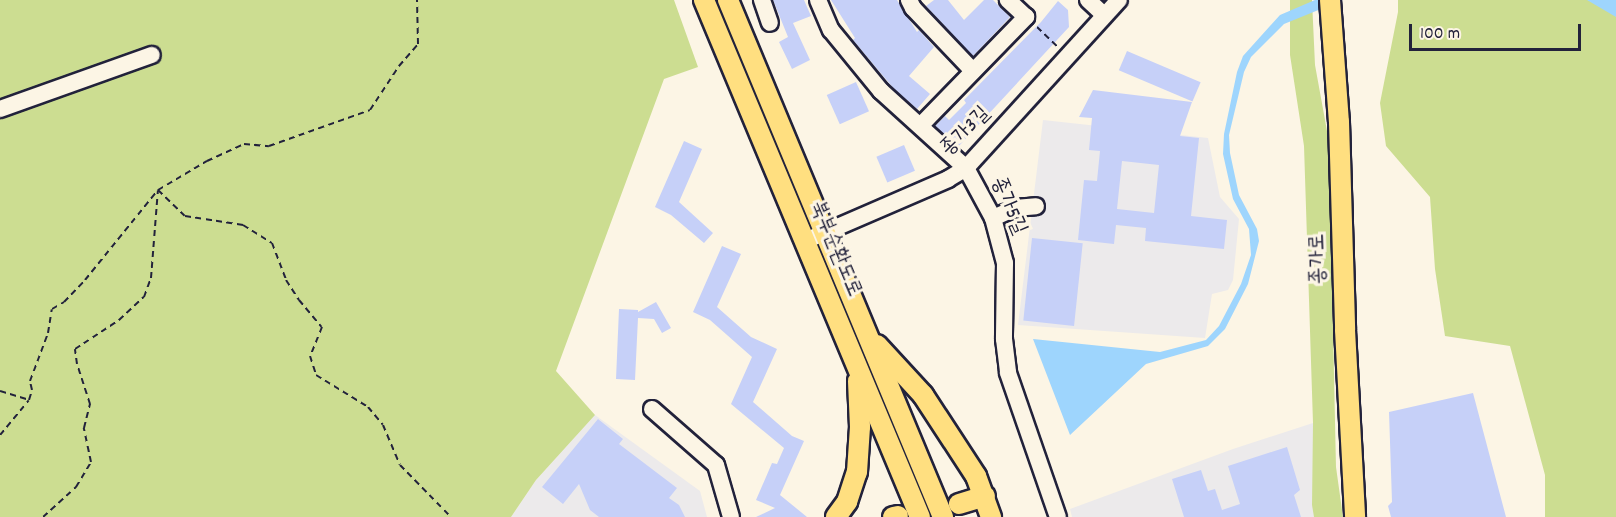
<!DOCTYPE html>
<html>
<head>
<meta charset="utf-8">
<style>
  body { margin:0 }
  #map { position:relative; width:1616px; height:517px; overflow:hidden; background:#fcf5e5; font-family:Dekko,"Poor Story",sans-serif }
  div>[style] { position:absolute }
  .built>* { inset:0; background:#eceaeb }
  .green>* { inset:0; background:#ccdd91 }
  .water>* { inset:0; background:#9ed5fd }
  .building>* { inset:0; background:#c6d0f8; transform-origin:0 0 }
  .path>* { height:2px; margin-top:-1px; transform-origin:0; background:repeating-linear-gradient(90deg,#22223b 0 6px,transparent 0 10.5px) }
  .roads { filter:drop-shadow(2px 0 #22223b) drop-shadow(-2px 0 #22223b) drop-shadow(0 2px #22223b) drop-shadow(0 -2px #22223b) }
  .minor>* { height:16px; margin:-8px; padding:0 8px; transform-origin:8px; border-radius:8px; background:#fcf5e5 }
  .major>* { height:20px; margin:-10px; padding:0 10px; transform-origin:10px; border-radius:10px; background:#ffdf80 }
  span { translate:-50% -50%; white-space:nowrap; text-align:center; line-height:1.15; -webkit-text-stroke:6px #fcf5e5; paint-order:stroke }
  .street-label { font-size:21px; color:#22223b }
  .scale { position:absolute; left:1409px; top:24px; width:172px; height:27px; box-sizing:border-box; border:3px solid #22223b; border-top:0; padding-left:8px; font-size:18px; line-height:21px; white-space:nowrap; color:#22223b; -webkit-text-stroke:4px #fcf5e5; paint-order:stroke }
</style>
</head>
<body>
<div id="map">
  <div class="built">
    <i style="clip-path:polygon(1043px 120px,1208px 138px,1220px 197px,1239px 219px,1233px 280px,1228px 290px,1212px 294px,1205px 338px,1018px 325px)"></i>
    <i style="clip-path:polygon(595px 415px,700px 491px,707px 517px,511px 517px,536px 480px)"></i>
    <i style="clip-path:polygon(1313px 423px,1314px 517px,1072px 517px,1070px 509px,1233px 449px)"></i>
  </div>
  <div class="green">
    <i style="clip-path:polygon(0 0,674px 0,698px 67px,664px 79px,556px 371px,595px 415px,536px 480px,511px 517px,0 517px)"></i>
    <i style="clip-path:polygon(1290px 0,1312px 0,1315px 65px,1329px 142px,1336px 467px,1343px 517px,1314px 517px,1312px 505px,1313px 423px,1304px 146px,1290px 55px)"></i>
    <i style="clip-path:polygon(1398px 0,1588px 0,1616px 15px,1616px 517px,1545px 517px,1545px 475px,1510px 346px,1445px 336px,1435px 269px,1430px 197px,1386px 146px,1380px 103px,1398px 12px)"></i>
  </div>
  <div class="water">
    <i style="clip-path:polygon(1315px 0,1343px 0,1284px 24px,1251px 57px,1244px 72px,1229px 135px,1230px 153px,1239px 195px,1257px 229px,1259px 241px,1248px 284px,1225px 329px,1208px 346px,1146px 364px,1070px 435px,1033px 339px,1160px 352px,1206px 340px,1219px 326px,1241px 284px,1251px 255px,1249px 229px,1233px 199px,1223px 154px,1224px 134px,1237px 72px,1243px 56px,1280px 15px)"></i>
    <i style="clip-path:polygon(1587px 0,1616px 0,1616px 17px)"></i>
  </div>
  <div class="building">
    <i style="clip-path:polygon(773px 0,804px 0,811px 16px,793px 23px,810px 60px,792px 69px,779px 42px,788px 37px)"></i>
    <i style="clip-path:polygon(831px 0,897px 0,917px 32px,919px 30px,934px 47px,909px 76px,930px 94px,917px 109px,894px 89px,853px 40px,855px 38px)"></i>
    <i style="clip-path:polygon(934px 0,948px 0,964px 20px,984px 0,993px 0,1010px 17px,973px 56px,926px 6px)"></i>
    <i style="clip-path:polygon(1058px 1px,1068px 10px,1069px 27px,958px 147px,935px 126px,945px 116px,949px 120px,966px 103px,964px 100px,1041px 22px)"></i>
    <i style="left:1127px;top:51px;width:80px;height:21px;rotate:23deg"></i>
    <i style="left:856px;top:82px;width:32px;height:32px;rotate:66deg"></i>
    <i style="clip-path:polygon(evenodd,1093px 90px,1192px 102px,1180px 136px,1199px 138px,1191px 216px,1227px 220px,1224px 249px,1145px 241px,1146px 228px,1116px 225px,1114px 244px,1078px 240px,1084px 180px,1097px 181px,1100px 151px,1089px 150px,1092px 118px,1079px 117px,1093px 90px,1122px 161px,1159px 165px,1154px 213px,1117px 209px,1122px 161px)"></i>
    <i style="clip-path:polygon(684px 141px,702px 149px,679px 202px,713px 233px,704px 243px,671px 215px,655px 207px)"></i>
    <i style="left:904px;top:145px;width:28px;height:30px;rotate:67deg"></i>
    <i style="left:1032px;top:238px;width:51px;height:83px;rotate:6deg"></i>
    <i style="clip-path:polygon(722px 246px,741px 254px,717px 307px,751px 337px,777px 349px,753px 402px,792px 436px,804px 441px,780px 495px,807px 517px,756px 517px,775px 508px,756px 500px,772px 463px,777px 464px,784px 448px,731px 404px,752px 357px,710px 320px,693px 312px)"></i>
    <i style="clip-path:polygon(656px 302px,671px 328px,662px 333px,654px 319px,638px 318px,635px 380px,616px 379px,619px 309px,638px 310px,638px 312px)"></i>
    <i style="clip-path:polygon(1473px 393px,1506px 517px,1391px 517px,1388px 506px,1392px 502px,1389px 412px)"></i>
    <i style="clip-path:polygon(598px 419px,623px 439px,619px 444px,677px 488px,669px 498px,679px 505px,685px 517px,599px 517px,590px 510px,579px 484px,563px 504px,542px 487px)"></i>
    <i style="clip-path:polygon(1287px 447px,1300px 490px,1294px 495px,1301px 517px,1184px 517px,1172px 479px,1201px 470px,1208px 491px,1215px 489px,1222px 510px,1240px 504px,1228px 466px)"></i>
  </div>
  <div class="path">
    <i style="left:1037px;top:27px;width:30px;rotate:44deg"></i>
    <i style="left:158px;top:190px;width:37px;rotate:44deg"></i>
    <i style="left:185px;top:216px;width:59px;rotate:8.8deg"></i>
    <i style="left:243px;top:225px;width:34px;rotate:32deg"></i>
    <i style="left:272px;top:243px;width:40px;rotate:69deg"></i>
    <i style="left:286px;top:280px;width:24px;rotate:57deg"></i>
    <i style="left:299px;top:300px;width:35px;rotate:50deg"></i>
    <i style="left:322px;top:327px;width:31px;rotate:112deg"></i>
    <i style="left:310px;top:356px;width:20px;rotate:72deg"></i>
    <i style="left:316px;top:375px;width:61px;rotate:31.6deg"></i>
    <i style="left:368px;top:407px;width:23px;rotate:50deg"></i>
    <i style="left:383px;top:425px;width:43px;rotate:67deg"></i>
    <i style="left:400px;top:465px;width:73px;rotate:45.6deg"></i>
    <i style="left:0;top:391px;width:30px;rotate:17deg"></i>
    <i style="left:0;top:435px;width:45px;rotate:-50.4deg"></i>
    <i style="left:29px;top:400px;width:10px;rotate:-73deg"></i>
    <i style="left:32px;top:390px;width:9px;rotate:-103deg"></i>
    <i style="left:30px;top:381px;width:51px;rotate:-69.4deg"></i>
    <i style="left:48px;top:333px;width:24px;rotate:-81deg"></i>
    <i style="left:52px;top:309px;width:14px;rotate:-30deg"></i>
    <i style="left:64px;top:302px;width:30px;rotate:-46deg"></i>
    <i style="left:85px;top:280px;width:116px;rotate:-51deg"></i>
    <i style="left:158px;top:190px;width:57px;rotate:-30.6deg"></i>
    <i style="left:207px;top:161px;width:41px;rotate:-24.7deg"></i>
    <i style="left:244px;top:144px;width:25px;rotate:5deg"></i>
    <i style="left:269px;top:146px;width:107px;rotate:-19.6deg"></i>
    <i style="left:370px;top:110px;width:53px;rotate:-56.6deg"></i>
    <i style="left:399px;top:66px;width:29px;rotate:-49deg"></i>
    <i style="left:418px;top:44px;width:44px;rotate:-91.3deg"></i>
    <i style="left:43px;top:517px;width:45px;rotate:-42.3deg"></i>
    <i style="left:76px;top:487px;width:29px;rotate:-59deg"></i>
    <i style="left:91px;top:462px;width:35px;rotate:-102deg"></i>
    <i style="left:84px;top:428px;width:25px;rotate:-76deg"></i>
    <i style="left:90px;top:404px;width:42px;rotate:-108deg"></i>
    <i style="left:77px;top:364px;width:15px;rotate:-98deg"></i>
    <i style="left:75px;top:349px;width:53px;rotate:-33.4deg"></i>
    <i style="left:119px;top:320px;width:34px;rotate:-43deg"></i>
    <i style="left:144px;top:297px;width:20px;rotate:-70deg"></i>
    <i style="left:151px;top:278px;width:88px;rotate:-85.5deg"></i>
  </div>
  <div class="roads">
    <div class="minor">
      <i style="left:762px;top:0;width:24px;rotate:71deg"></i>
      <i style="left:818px;top:0;width:33px;rotate:67deg"></i>
      <i style="left:831px;top:30px;width:79px;rotate:50.7deg"></i>
      <i style="left:881px;top:91px;width:115px;rotate:42.2deg"></i>
      <i style="left:966px;top:168px;width:57px;rotate:61.6deg"></i>
      <i style="left:993px;top:218px;width:47px;rotate:75.1deg"></i>
      <i style="left:1005px;top:263px;width:76px;rotate:90.8deg"></i>
      <i style="left:1004px;top:339px;width:34px;rotate:83deg"></i>
      <i style="left:1008px;top:373px;width:152px;rotate:70.9deg"></i>
      <i style="left:909px;top:0;width:9px;rotate:63deg"></i>
      <i style="left:913px;top:8px;width:87px;rotate:46.4deg"></i>
      <i style="left:1088px;top:0;width:22px;rotate:43deg"></i>
      <i style="left:0;top:109px;width:161px;rotate:-19.6deg"></i>
      <i style="left:921px;top:125px;width:151px;rotate:-45.8deg"></i>
      <i style="left:1026px;top:17px;width:25px;rotate:-137deg"></i>
      <i style="left:993px;top:218px;width:24px;rotate:-24deg"></i>
      <i style="left:1015px;top:208px;width:21px;rotate:-5deg"></i>
      <i style="left:805px;top:241px;width:156px;rotate:-23.4deg"></i>
      <i style="left:948px;top:179px;width:21px;rotate:-31deg"></i>
      <i style="left:966px;top:168px;width:227px;rotate:-47.7deg"></i>
      <i style="left:652px;top:409px;width:85px;rotate:41.2deg"></i>
      <i style="left:716px;top:465px;width:54px;rotate:73.9deg"></i>
    </div>
    <div class="major">
      <i style="left:704px;top:0;width:560px;rotate:67.33deg"></i>
      <i style="left:728px;top:0;width:560px;rotate:67.42deg"></i>
      <i style="left:1330px;top:0;width:122px;rotate:85.8deg"></i>
      <i style="left:1339px;top:122px;width:208px;rotate:88.3deg"></i>
      <i style="left:1345px;top:330px;width:187px;rotate:86.9deg"></i>
      <i style="left:877px;top:345px;width:68px;rotate:47.4deg"></i>
      <i style="left:923px;top:395px;width:97px;rotate:56.8deg"></i>
      <i style="left:976px;top:476px;width:44px;rotate:69.9deg"></i>
      <i style="left:959px;top:504px;width:27px;rotate:-17deg"></i>
      <i style="left:836px;top:517px;width:19px;rotate:-54deg"></i>
      <i style="left:847px;top:502px;width:32px;rotate:-72deg"></i>
      <i style="left:857px;top:472px;width:45px;rotate:-86.2deg"></i>
      <i style="left:860px;top:427px;width:46px;rotate:-92.5deg"></i>
      <i style="left:893px;top:517px;width:5px;rotate:-11deg"></i>
    </div>
  </div>
  <div class="street-label">
    <span style="left:966px;top:132px;rotate:-45deg">종가3길</span>
    <span style="left:1008px;top:206px;rotate:67deg">종가5길</span>
    <span style="left:835px;top:249px;rotate:67deg">북부순환도로</span>
    <span style="left:1319px;top:259px;rotate:-92deg">종가로</span>
  </div>
  <div class="scale">100 m</div>
</div>
</body>
</html>
